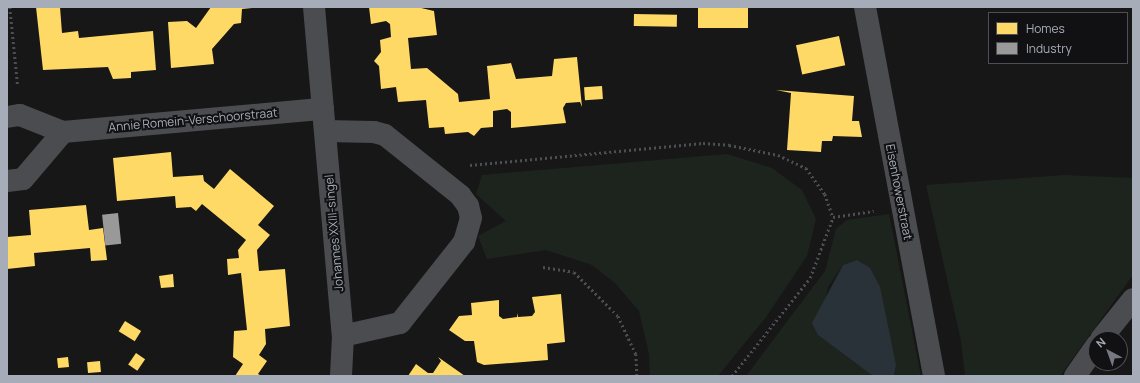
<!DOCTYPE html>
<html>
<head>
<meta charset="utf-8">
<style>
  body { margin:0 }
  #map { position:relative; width:1140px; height:383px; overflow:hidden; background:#171717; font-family:Manrope,sans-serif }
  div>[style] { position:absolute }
  .green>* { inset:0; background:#1d241e }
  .water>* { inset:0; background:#2a3239 }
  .homes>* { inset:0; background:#ffd966; transform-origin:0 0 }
  .industry>* { inset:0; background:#999; transform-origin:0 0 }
  .path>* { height:2.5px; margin-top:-1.25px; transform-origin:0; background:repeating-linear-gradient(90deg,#4d4e52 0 2px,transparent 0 5px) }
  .street>* { height:22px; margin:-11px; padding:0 11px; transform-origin:11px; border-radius:11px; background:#4b4c50 }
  span { translate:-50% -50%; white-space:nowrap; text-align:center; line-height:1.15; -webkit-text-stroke:4px #111113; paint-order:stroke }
  .street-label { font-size:12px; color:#a7adb8 }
  .frame { position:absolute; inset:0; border:8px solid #a7adb8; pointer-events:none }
  .legend { position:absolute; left:988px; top:12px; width:140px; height:52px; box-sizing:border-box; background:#111113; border:1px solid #4d4f55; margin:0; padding:5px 7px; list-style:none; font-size:12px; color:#a7adb8 }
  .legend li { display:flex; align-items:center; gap:8px; height:20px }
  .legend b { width:20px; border:1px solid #4d4f55 }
  .north { position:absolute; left:1088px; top:331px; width:40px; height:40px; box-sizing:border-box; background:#111113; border:1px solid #4d4f55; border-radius:50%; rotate:319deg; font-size:11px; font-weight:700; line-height:16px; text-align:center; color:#a7adb8 }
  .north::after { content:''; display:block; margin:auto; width:14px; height:18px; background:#757880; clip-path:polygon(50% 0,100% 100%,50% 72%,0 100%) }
</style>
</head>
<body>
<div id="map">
  <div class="green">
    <i style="clip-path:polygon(727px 154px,772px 168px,802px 190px,816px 219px,807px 256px,766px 317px,718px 376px,650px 376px,649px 354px,639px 311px,615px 283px,592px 265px,546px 250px,487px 259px,478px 236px,506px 221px,476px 194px,482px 175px)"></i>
    <i style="clip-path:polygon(1065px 175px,1133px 178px,1133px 275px,1060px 376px,965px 376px,961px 341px,926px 185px)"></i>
    <i style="clip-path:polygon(889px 214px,921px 376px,894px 376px,896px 365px,857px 260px,843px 265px,828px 287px,818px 335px,873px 376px,746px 376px,825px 271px,836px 229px,847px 220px)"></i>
  </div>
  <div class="water">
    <i style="clip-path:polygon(857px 260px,870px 268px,880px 287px,896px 365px,894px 376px,873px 376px,818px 335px,812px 323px,843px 265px)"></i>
  </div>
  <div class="homes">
    <i style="clip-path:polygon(36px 7px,60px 7px,62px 33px,78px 31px,79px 38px,153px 31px,156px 70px,131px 72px,131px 78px,113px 79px,108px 67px,43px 70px)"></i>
    <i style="clip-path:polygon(211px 7px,252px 8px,242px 9px,241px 23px,234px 24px,212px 49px,214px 64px,171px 68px,168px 22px,187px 21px,196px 28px)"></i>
    <i style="clip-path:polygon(369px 7px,417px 7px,434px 11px,437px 35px,408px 38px,411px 69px,427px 68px,458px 94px,459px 102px,490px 99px,487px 66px,511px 63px,516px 79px,552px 76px,554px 59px,577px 57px,582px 107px,580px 102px,566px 103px,563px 108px,566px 123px,511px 128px,511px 112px,507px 109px,493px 111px,493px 127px,481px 128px,474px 136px,468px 132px,445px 134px,444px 127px,429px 128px,426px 100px,398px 102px,396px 87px,381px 89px,379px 66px,374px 61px,381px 52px,380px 40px,391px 37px,390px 24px,386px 21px,371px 24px)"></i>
    <i style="left:698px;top:7px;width:50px;height:21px"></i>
    <i style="left:634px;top:14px;width:43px;height:12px;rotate:1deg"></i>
    <i style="left:839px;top:36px;width:30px;height:44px;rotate:78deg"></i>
    <i style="left:602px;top:86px;width:13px;height:18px;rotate:86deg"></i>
    <i style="clip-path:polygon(776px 90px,854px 96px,852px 121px,859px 121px,862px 137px,833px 136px,832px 141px,822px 141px,821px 152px,787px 150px,791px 93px)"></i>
    <i style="clip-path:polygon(171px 152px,173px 177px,203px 175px,204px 181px,214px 189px,230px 169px,274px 206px,258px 225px,270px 235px,257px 250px,259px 271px,285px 269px,290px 326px,265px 329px,266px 344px,259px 355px,267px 361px,258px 374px,262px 376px,235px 376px,243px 364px,233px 357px,234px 331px,247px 330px,241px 273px,228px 275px,227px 259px,239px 258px,238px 250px,246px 240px,202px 204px,196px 211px,191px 207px,176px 208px,175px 196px,117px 201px,113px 158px)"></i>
    <i style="clip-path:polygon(86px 205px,89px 230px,103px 228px,107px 260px,91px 261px,90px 248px,34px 253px,35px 266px,7px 269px,7px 237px,31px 235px,29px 210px)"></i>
    <i style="clip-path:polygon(173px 274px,174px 287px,161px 288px,159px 276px)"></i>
    <i style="clip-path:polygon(561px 294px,565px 342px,547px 344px,548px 360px,484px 365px,477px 362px,474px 341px,465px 341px,449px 330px,459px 316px,472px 315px,471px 303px,499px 300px,499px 316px,503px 319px,517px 317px,517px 313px,518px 317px,532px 316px,535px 312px,532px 297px)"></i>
    <i style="left:125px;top:321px;width:19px;height:12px;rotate:32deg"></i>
    <i style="left:136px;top:353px;width:11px;height:14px;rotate:34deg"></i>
    <i style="left:68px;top:357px;width:10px;height:11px;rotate:84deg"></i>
    <i style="clip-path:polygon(438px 357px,465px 376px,408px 376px,416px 364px,428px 373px,433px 373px,441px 361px)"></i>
    <i style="left:100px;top:361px;width:11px;height:13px;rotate:85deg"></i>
  </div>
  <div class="industry">
    <i style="left:118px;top:213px;width:31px;height:16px;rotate:84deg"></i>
  </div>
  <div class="path">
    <i style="left:10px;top:7px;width:80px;rotate:84.3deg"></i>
    <i style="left:470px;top:165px;width:234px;rotate:-5.4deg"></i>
    <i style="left:703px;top:143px;width:26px;rotate:4deg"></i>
    <i style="left:729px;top:145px;width:50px;rotate:11.5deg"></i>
    <i style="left:778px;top:155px;width:31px;rotate:25deg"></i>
    <i style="left:806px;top:168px;width:32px;rotate:54deg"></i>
    <i style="left:825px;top:194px;width:24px;rotate:71deg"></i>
    <i style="left:543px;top:267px;width:31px;rotate:9deg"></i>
    <i style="left:574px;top:272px;width:62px;rotate:45deg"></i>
    <i style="left:618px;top:316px;width:42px;rotate:64.7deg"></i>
    <i style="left:636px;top:354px;width:22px;rotate:87deg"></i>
    <i style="left:732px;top:376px;width:125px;rotate:-51.5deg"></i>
    <i style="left:810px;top:278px;width:65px;rotate:-69.3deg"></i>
    <i style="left:833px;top:217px;width:41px;rotate:-8.3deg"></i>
  </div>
  <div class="street">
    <i style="left:314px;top:7px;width:330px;rotate:85deg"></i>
    <i style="left:343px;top:336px;width:40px;rotate:92.9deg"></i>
    <i style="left:865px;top:7px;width:375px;rotate:79.4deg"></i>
    <i style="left:7px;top:117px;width:13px;rotate:-9deg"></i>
    <i style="left:20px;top:115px;width:46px;rotate:21.6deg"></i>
    <i style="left:325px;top:131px;width:49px;rotate:1.2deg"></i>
    <i style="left:374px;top:132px;width:11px;rotate:15deg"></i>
    <i style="left:385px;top:135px;width:96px;rotate:38.7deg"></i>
    <i style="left:460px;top:195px;width:14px;rotate:54deg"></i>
    <i style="left:468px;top:206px;width:12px;rotate:76deg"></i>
    <i style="left:471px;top:218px;width:25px;rotate:106deg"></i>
    <i style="left:464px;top:242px;width:103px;rotate:128.3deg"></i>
    <i style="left:400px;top:323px;width:58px;rotate:167.2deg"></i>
    <i style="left:7px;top:181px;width:16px;rotate:-7deg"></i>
    <i style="left:23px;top:179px;width:62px;rotate:-49.6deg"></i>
    <i style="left:63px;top:132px;width:261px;rotate:-5.1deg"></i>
    <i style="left:1101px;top:339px;width:51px;rotate:-51.3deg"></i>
    <i style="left:1075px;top:376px;width:37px;rotate:-55deg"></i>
  </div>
  <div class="street-label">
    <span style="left:193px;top:120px;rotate:-5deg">Annie Romein-Verschoorstraat</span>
    <span style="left:899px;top:192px;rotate:79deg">Eisenhowerstraat</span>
    <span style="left:334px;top:233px;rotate:-95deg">Johannes XXIII-singel</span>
  </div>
  <div class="frame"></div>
  <ul class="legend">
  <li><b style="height:11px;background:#ffd966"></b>Homes</li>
  <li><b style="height:11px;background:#999"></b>Industry</li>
  </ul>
  <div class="north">N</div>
</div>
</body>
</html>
